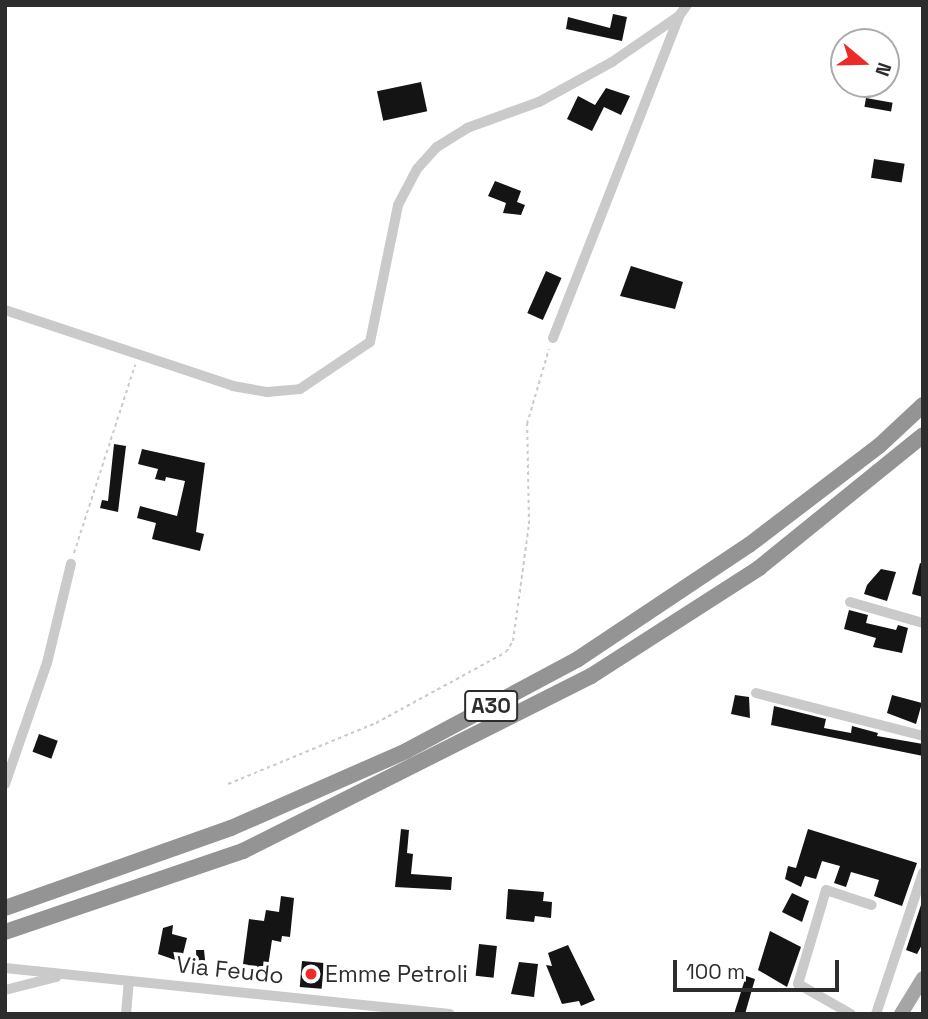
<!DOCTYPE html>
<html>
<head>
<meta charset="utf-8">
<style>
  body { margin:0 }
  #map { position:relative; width:928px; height:1019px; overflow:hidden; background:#fff; font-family:"Space Grotesk",sans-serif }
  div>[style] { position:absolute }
  .building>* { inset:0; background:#141414; transform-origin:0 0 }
  .path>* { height:2px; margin-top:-1px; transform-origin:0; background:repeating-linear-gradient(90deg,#cacaca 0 3.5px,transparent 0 7px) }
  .minor>* { height:10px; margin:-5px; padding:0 5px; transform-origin:5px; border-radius:5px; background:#cacaca }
  .major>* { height:14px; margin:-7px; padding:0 7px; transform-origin:7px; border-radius:7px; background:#a5a5a5 }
  .highway>* { height:16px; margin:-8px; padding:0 8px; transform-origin:8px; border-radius:8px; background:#949494 }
  .dots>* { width:19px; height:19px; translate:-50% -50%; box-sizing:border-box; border:4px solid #fff; border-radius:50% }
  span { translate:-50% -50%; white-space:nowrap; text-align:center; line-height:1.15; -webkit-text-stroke:7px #fff; paint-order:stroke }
  .shield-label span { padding:2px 5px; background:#fff; border:2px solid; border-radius:5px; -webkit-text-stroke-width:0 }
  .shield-label { font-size:21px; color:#2d2d2d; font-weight:700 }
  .street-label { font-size:23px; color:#2d2d2d }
  .poi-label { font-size:23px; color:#2d2d2d }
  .left { translate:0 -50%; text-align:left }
  .frame { position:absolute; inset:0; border:7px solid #2d2d2d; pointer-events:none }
  .north { position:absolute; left:830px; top:28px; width:70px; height:70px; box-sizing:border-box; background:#fff; border:2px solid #ababab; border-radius:50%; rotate:109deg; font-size:19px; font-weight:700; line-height:28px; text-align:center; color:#2d2d2d }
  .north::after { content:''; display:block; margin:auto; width:24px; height:32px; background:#ec2a28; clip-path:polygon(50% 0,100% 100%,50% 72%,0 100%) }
  .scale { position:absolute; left:673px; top:960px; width:166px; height:32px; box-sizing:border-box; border:4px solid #2d2d2d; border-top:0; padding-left:9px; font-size:21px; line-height:24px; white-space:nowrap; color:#2d2d2d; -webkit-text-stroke:5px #fff; paint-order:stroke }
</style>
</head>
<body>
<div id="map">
  <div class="building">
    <i style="clip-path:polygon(613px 14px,627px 17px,622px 41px,566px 29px,568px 17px,610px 28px)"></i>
    <i style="left:421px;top:82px;width:30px;height:45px;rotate:78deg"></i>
    <i style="clip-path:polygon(606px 88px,630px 96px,621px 115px,604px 107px,592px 131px,567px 119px,578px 96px,595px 105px)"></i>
    <i style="left:866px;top:98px;width:27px;height:9px;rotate:10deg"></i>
    <i style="left:874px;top:159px;width:31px;height:19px;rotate:9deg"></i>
    <i style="clip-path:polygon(495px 181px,521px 191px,517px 202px,525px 205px,521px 215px,503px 213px,506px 203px,488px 196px)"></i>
    <i style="clip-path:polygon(631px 266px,683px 282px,675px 309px,620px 296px)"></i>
    <i style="left:546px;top:271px;width:17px;height:46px;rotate:24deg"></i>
    <i style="clip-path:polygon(114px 444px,126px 446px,118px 512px,100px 508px,102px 500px,108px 501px)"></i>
    <i style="clip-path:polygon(142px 449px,205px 463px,196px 532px,204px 534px,200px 551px,152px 539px,156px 523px,137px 518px,140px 506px,177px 516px,185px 481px,166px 477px,165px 481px,155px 479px,158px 469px,138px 464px)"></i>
    <i style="clip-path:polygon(920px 563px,923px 564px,923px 597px,912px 594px)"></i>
    <i style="clip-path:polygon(881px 569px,896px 572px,887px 601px,864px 594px,867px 585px)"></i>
    <i style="clip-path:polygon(849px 610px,868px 615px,866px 623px,896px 630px,898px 625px,908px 628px,902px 653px,873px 647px,876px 638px,844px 629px)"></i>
    <i style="clip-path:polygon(735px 695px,749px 697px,750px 718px,731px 714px)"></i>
    <i style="clip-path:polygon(892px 695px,922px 703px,916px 724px,887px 713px)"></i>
    <i style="clip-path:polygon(774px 706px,826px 719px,824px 728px,851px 733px,852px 726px,878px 733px,877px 736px,923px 744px,923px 756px,771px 725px)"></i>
    <i style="left:39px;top:734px;width:20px;height:19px;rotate:20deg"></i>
    <i style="clip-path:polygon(401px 829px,409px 830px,407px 853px,413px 854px,411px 874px,452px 877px,451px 890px,395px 887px)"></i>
    <i style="clip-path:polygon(808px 829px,917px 863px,902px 906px,874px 896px,879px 880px,851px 872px,846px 887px,834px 883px,840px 866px,822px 861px,816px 879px,805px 876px,801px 887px,785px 879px,788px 866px,796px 868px)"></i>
    <i style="clip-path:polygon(508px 889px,544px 892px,543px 901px,552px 902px,551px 918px,535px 916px,534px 922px,506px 919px)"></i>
    <i style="clip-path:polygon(792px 893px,809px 901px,802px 922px,782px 912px)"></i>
    <i style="clip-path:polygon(281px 896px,294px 898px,290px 937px,282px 936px,281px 942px,272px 940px,267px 973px,247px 971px,248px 965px,243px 964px,249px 919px,264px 921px,266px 910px,279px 912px)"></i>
    <i style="clip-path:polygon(923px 899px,923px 943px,917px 954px,906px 950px)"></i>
    <i style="clip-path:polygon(173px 925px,172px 934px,187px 938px,181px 962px,158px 954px,163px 928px)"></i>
    <i style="clip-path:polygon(770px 931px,801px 947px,787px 987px,758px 970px)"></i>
    <i style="left:479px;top:944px;width:18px;height:32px;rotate:6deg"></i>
    <i style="clip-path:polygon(568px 945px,595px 1000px,581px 1006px,579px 1001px,562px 1004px,546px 965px,552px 966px,548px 953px)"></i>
    <i style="clip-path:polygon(196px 950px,204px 950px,206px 969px,197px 970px)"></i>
    <i style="left:302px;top:961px;width:22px;height:26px;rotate:5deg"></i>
    <i style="clip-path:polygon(519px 962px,538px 964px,534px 997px,511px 994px)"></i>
    <i style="clip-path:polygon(746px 976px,755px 979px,745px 1014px,734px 1014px)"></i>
  </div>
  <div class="path">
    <i style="left:74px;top:553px;width:198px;rotate:-72deg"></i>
    <i style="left:228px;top:784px;width:160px;rotate:-22.4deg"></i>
    <i style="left:376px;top:723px;width:148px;rotate:-28.6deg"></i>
    <i style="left:506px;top:652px;width:13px;rotate:-58deg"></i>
    <i style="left:513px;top:641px;width:118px;rotate:-82.2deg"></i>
    <i style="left:529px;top:524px;width:100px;rotate:-91.1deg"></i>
    <i style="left:527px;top:424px;width:78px;rotate:-73.7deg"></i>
  </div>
  <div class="minor">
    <i style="left:5px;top:310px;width:240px;rotate:18.4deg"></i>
    <i style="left:233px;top:386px;width:35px;rotate:10deg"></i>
    <i style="left:267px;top:392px;width:33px;rotate:-5deg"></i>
    <i style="left:300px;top:389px;width:84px;rotate:-33.9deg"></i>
    <i style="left:370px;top:342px;width:140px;rotate:-78.4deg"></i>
    <i style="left:398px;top:205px;width:41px;rotate:-62.2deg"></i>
    <i style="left:417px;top:169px;width:30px;rotate:-48deg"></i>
    <i style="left:437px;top:147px;width:36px;rotate:-32deg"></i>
    <i style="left:467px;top:128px;width:77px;rotate:-19.9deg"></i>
    <i style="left:539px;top:102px;width:83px;rotate:-28.7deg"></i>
    <i style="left:612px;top:62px;width:81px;rotate:-34.5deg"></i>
    <i style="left:679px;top:16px;width:14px;rotate:-54deg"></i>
    <i style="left:553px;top:338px;width:346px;rotate:-68.6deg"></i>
    <i style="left:850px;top:602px;width:76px;rotate:16deg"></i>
    <i style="left:756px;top:693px;width:172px;rotate:14.4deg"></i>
    <i style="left:5px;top:784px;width:128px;rotate:-70.9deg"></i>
    <i style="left:47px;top:663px;width:102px;rotate:-76.4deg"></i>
    <i style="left:5px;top:968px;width:447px;rotate:5.9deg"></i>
    <i style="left:5px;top:990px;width:53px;rotate:-14.3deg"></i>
    <i style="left:126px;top:1014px;width:32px;rotate:-85deg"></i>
    <i style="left:851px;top:1014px;width:61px;rotate:-150.5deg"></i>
    <i style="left:798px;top:984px;width:98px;rotate:-73.4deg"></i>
    <i style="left:826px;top:890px;width:48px;rotate:18.1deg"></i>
    <i style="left:876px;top:1014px;width:149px;rotate:-71.6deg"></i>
  </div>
  <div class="major">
    <i style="left:901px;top:1014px;width:42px;rotate:-58.6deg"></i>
  </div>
  <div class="highway">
    <i style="left:5px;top:908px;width:240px;rotate:-19.5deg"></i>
    <i style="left:231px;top:828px;width:191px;rotate:-23.7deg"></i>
    <i style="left:406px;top:751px;width:195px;rotate:-28.1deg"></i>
    <i style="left:578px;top:659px;width:206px;rotate:-33.7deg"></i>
    <i style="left:749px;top:545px;width:163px;rotate:-37.3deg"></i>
    <i style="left:879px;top:446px;width:60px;rotate:-43deg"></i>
    <i style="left:5px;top:932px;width:251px;rotate:-18.8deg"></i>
    <i style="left:243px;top:851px;width:390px;rotate:-26.7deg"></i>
    <i style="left:591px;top:676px;width:200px;rotate:-32.7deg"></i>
    <i style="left:759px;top:568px;width:211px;rotate:-39deg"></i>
  </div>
  <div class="dots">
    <i style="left:311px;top:974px;background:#ec2a28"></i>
  </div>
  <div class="shield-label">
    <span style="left:491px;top:706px">A30</span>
  </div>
  <div class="street-label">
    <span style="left:230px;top:970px;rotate:6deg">Via Feudo</span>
  </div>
  <div class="poi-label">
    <span class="left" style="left:325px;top:974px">Emme Petroli</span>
  </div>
  <div class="frame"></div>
  <div class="north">N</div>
  <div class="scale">100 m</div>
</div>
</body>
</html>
